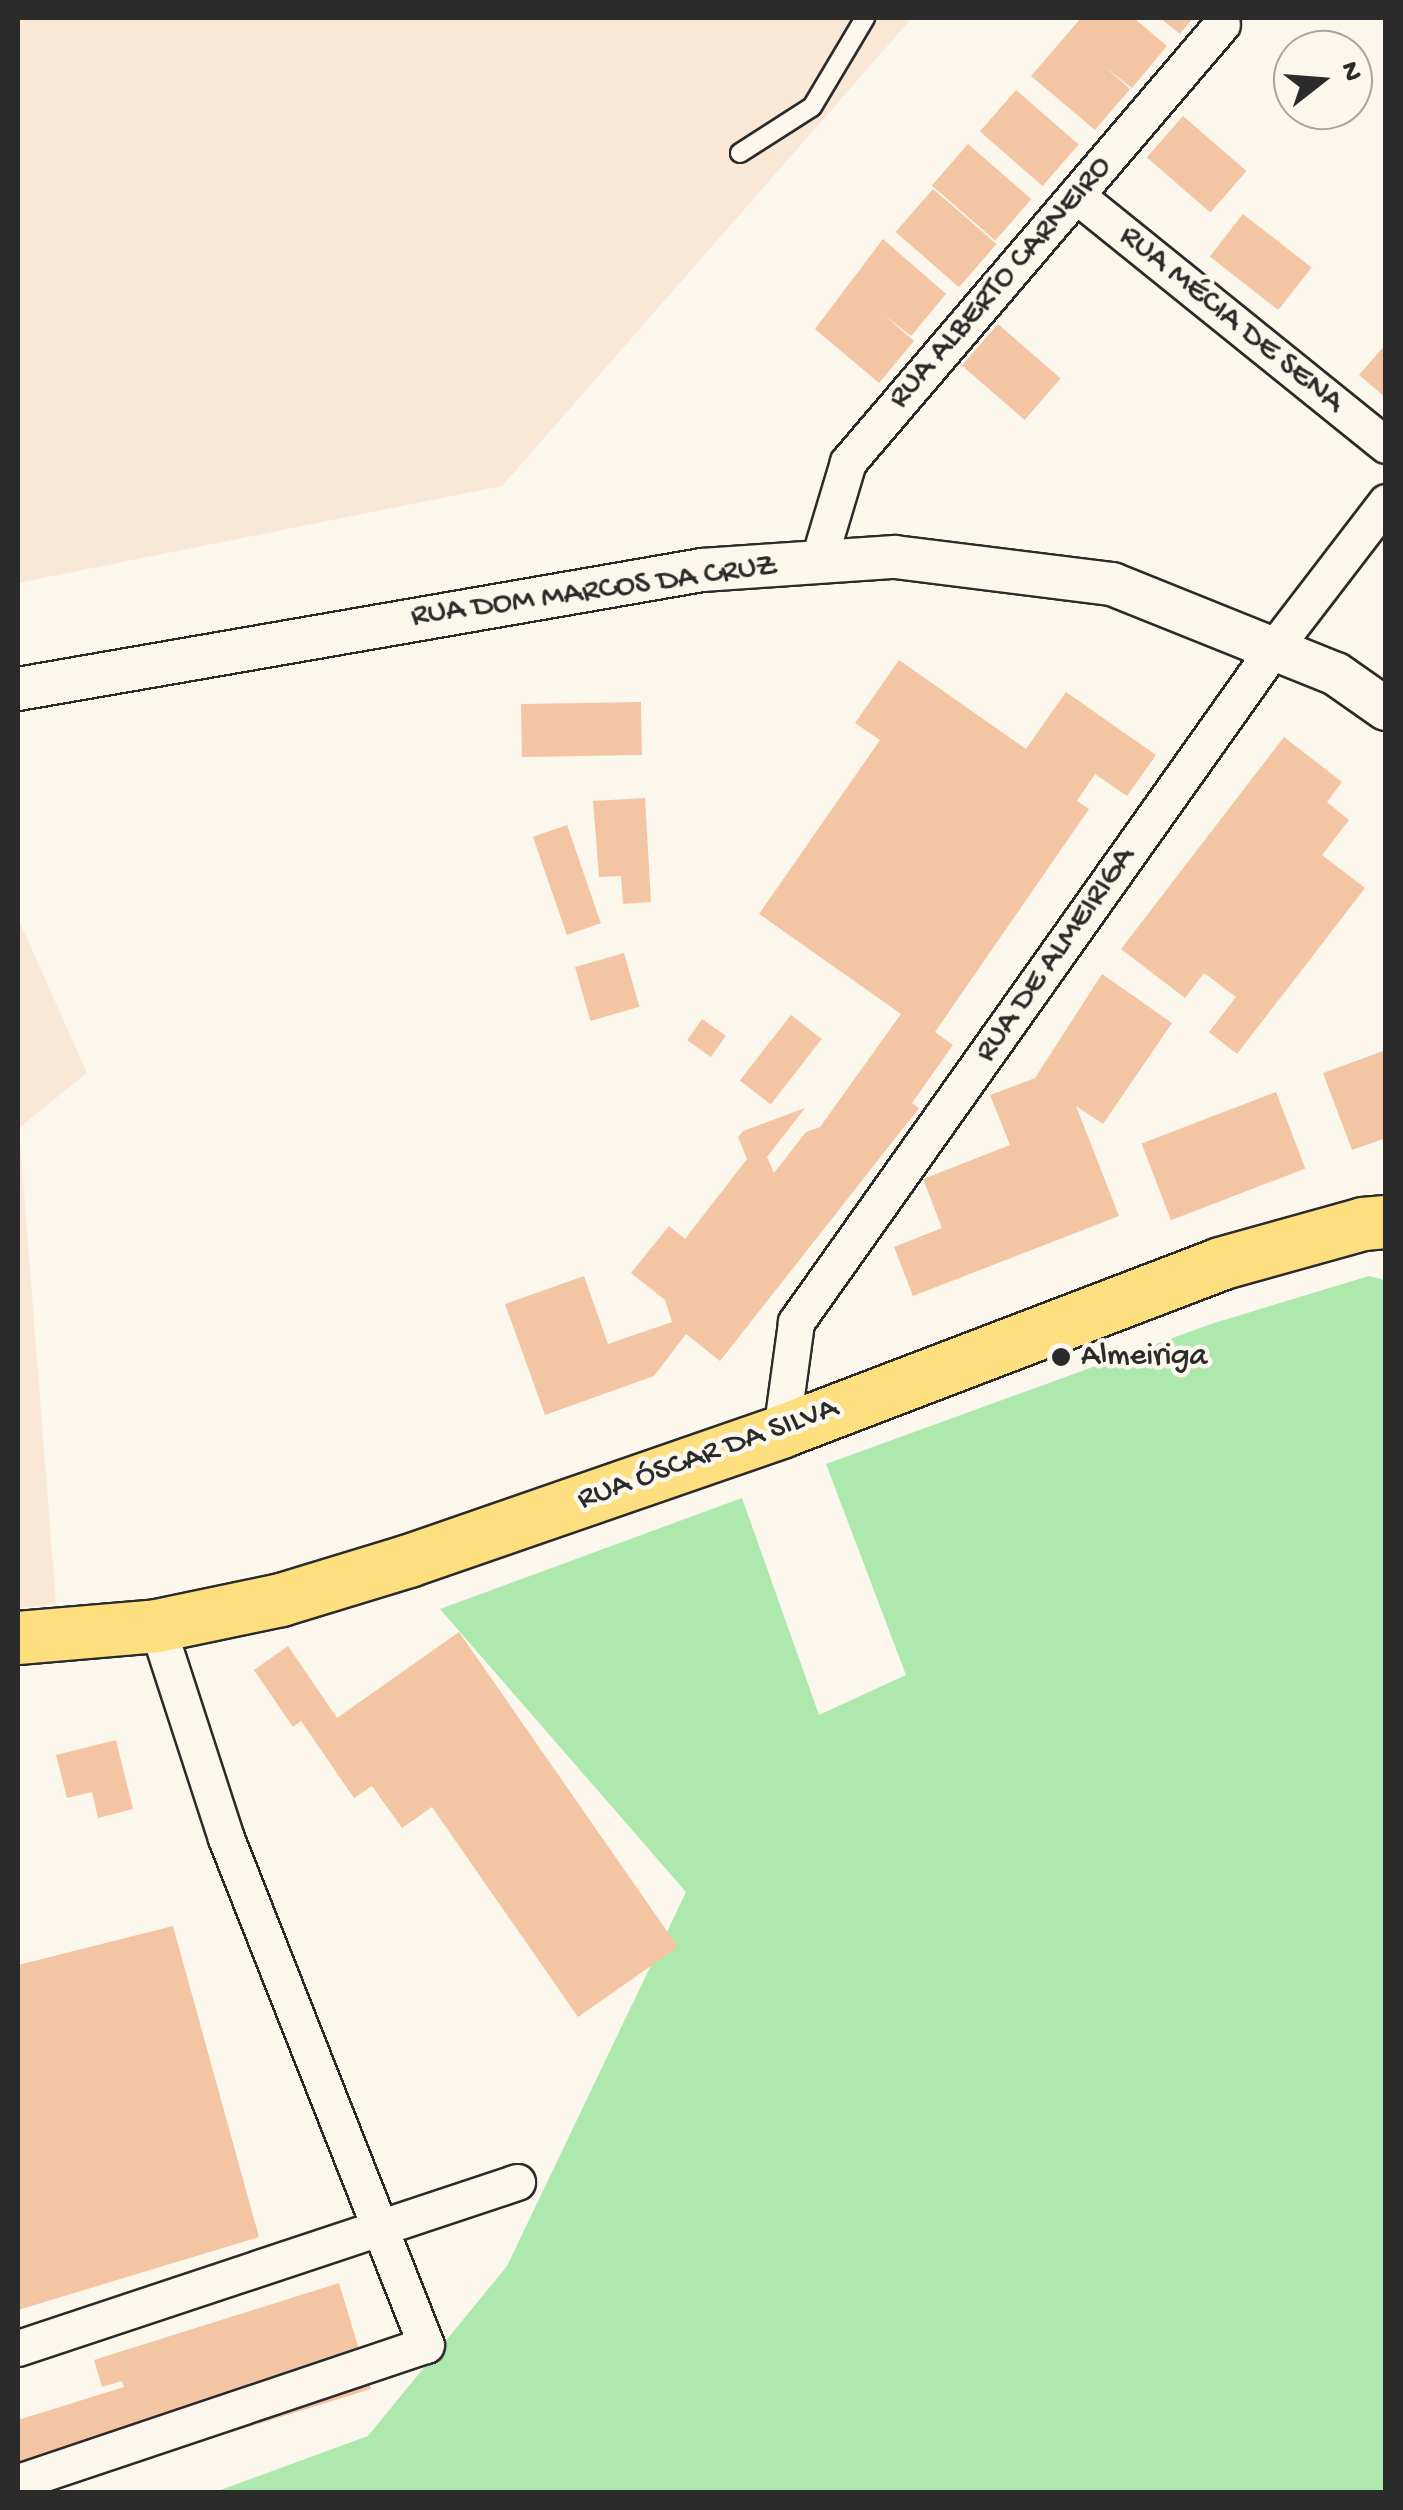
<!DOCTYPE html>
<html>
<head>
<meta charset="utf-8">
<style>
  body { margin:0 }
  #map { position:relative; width:1403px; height:2510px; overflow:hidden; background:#fbf7ec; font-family:"Gochi Hand",sans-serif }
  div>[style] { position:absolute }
  .built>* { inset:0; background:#f9e8d6 }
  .green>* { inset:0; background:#ade8ae }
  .building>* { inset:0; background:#f3c5a3; transform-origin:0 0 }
  .roads { filter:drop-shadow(2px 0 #2b2b2b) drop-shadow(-2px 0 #2b2b2b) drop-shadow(0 2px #2b2b2b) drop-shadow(0 -2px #2b2b2b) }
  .service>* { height:18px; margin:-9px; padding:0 9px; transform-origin:9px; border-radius:9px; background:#fbf7ec }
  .minor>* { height:35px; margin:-17.5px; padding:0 17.5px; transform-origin:17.5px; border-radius:17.5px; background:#fbf7ec }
  .tertiary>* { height:42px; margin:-21px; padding:0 21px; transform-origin:21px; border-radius:21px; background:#fbf7ec }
  .primary>* { height:52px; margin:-26px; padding:0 26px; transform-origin:26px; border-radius:26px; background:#fddf80 }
  .dots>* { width:28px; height:28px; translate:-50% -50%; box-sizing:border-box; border:5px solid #fbf7ec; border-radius:50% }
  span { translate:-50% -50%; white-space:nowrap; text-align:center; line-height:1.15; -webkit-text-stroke:9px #fbf7ec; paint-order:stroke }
  .street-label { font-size:32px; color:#2b2b2b }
  .poi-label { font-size:32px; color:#2b2b2b }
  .left { translate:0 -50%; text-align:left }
  .frame { position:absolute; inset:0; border:20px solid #2b2b2b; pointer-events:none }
  .north { position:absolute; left:1273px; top:30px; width:100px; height:100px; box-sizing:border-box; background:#fbf7ec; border:2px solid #a8a59f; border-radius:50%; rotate:73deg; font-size:28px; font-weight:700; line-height:40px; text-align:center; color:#2b2b2b }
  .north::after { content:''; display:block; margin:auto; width:35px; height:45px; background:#2b2b2b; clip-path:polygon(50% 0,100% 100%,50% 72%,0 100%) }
</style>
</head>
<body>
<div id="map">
  <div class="built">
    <i style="clip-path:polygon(18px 18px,912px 18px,502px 486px,18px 583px)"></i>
    <i style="clip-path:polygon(18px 918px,87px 1073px,19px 1128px,56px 1604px,18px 1608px)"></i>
  </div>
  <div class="green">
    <i style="clip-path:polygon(1369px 1276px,1385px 1280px,1385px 2492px,215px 2492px,368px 2436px,507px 2266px,686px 1892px,440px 1609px,742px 1498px,819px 1715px,906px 1675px,826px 1464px,1211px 1324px)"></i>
  </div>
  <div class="building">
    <i style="clip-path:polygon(1081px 18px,1134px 18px,1167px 46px,1132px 88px,1105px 67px,1130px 89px,1095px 130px,1031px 76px)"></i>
    <i style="clip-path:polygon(1160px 18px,1193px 18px,1180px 34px)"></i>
    <i style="left:1016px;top:90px;width:83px;height:55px;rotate:41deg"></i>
    <i style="left:1183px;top:116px;width:84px;height:55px;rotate:41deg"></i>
    <i style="left:968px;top:144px;width:84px;height:55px;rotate:41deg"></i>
    <i style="left:933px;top:189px;width:84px;height:57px;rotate:41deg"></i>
    <i style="left:1243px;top:214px;width:87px;height:54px;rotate:38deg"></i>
    <i style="clip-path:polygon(883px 239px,946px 294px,911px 336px,883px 314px,914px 341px,879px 383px,815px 329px)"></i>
    <i style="left:998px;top:324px;width:83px;height:55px;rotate:41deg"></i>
    <i style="clip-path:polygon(1386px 344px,1386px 398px,1359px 375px)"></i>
    <i style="clip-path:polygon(899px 660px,1026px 749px,1066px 692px,1156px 755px,1127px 796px,1095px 774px,1077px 801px,1089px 809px,935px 1032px,953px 1045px,912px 1103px,919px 1108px,720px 1361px,686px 1334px,654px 1376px,545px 1415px,505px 1304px,584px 1276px,608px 1344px,672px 1322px,665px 1300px,631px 1273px,669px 1226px,685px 1239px,747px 1159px,738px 1137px,743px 1131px,805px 1108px,767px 1157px,774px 1173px,806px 1132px,820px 1127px,901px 1014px,759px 914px,880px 740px,855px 723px)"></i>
    <i style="left:641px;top:702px;width:53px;height:120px;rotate:89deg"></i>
    <i style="clip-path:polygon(1284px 737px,1342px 782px,1327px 802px,1349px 820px,1322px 855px,1365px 888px,1237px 1054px,1209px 1032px,1236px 997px,1204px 973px,1185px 998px,1121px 949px)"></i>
    <i style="clip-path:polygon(645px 798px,651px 902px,623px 904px,621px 876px,599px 877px,593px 801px)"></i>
    <i style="left:567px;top:825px;width:104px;height:36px;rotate:71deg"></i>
    <i style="left:624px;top:953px;width:56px;height:51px;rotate:74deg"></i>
    <i style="clip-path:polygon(1102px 974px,1172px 1023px,1103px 1124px,1076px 1106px,1119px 1216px,913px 1296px,894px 1247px,942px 1228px,923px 1179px,1010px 1145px,990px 1095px,1035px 1078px)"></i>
    <i style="left:791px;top:1015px;width:39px;height:83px;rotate:38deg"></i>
    <i style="left:702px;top:1019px;width:29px;height:26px;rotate:35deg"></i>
    <i style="clip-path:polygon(1386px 1050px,1386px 1138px,1352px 1150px,1323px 1073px)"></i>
    <i style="left:1276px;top:1092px;width:82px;height:144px;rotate:69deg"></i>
    <i style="clip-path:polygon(459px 1632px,678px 1947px,578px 2017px,432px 1807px,402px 1828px,372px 1786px,354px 1798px,301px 1721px,293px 1727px,254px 1670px,288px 1646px,337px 1718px)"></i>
    <i style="clip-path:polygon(116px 1740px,133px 1809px,98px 1818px,92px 1792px,67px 1798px,56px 1755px)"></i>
    <i style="clip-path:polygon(173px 1926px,259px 2237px,18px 2310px,18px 1965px)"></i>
    <i style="clip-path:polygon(339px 2283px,371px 2389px,38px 2492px,18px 2492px,18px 2420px,124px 2387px,122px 2381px,102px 2387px,94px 2360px)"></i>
  </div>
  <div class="roads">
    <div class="service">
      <i style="left:740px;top:153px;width:85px;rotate:-32.6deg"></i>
      <i style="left:812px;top:107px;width:104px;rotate:-59.2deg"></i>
    </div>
    <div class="minor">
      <i style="left:1076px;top:195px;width:398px;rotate:38.9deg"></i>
      <i style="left:818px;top:562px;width:104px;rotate:-73.3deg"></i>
      <i style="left:848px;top:462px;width:576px;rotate:-49.51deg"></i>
      <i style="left:781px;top:1432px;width:111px;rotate:-82.2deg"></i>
      <i style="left:796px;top:1322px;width:826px;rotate:-54.66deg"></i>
      <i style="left:1274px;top:648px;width:184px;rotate:-52.5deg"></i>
      <i style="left:18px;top:2348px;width:526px;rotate:-18.4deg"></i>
      <i style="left:18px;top:2482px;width:430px;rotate:-18.6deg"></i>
      <i style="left:426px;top:2345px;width:545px;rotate:-111.53deg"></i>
      <i style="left:226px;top:1838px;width:223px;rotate:-108deg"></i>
    </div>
    <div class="tertiary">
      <i style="left:18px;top:689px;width:694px;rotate:-9.87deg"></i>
      <i style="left:702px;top:570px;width:193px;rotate:-3.9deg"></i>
      <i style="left:895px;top:557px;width:219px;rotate:7.1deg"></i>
      <i style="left:1112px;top:584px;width:241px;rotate:21.9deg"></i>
      <i style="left:1336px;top:674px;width:61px;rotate:35deg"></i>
    </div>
    <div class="primary">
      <i style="left:18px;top:1638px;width:140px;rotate:-4.9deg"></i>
      <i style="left:157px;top:1626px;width:127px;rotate:-11.8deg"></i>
      <i style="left:281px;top:1600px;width:134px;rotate:-16.9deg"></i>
      <i style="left:409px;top:1561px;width:394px;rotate:-19.1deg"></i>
      <i style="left:781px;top:1432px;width:470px;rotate:-20.9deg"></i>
      <i style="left:1220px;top:1264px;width:148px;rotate:-15.6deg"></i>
      <i style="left:1363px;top:1224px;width:23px;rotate:-5deg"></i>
    </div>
  </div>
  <div class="dots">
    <i style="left:1061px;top:1357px;background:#2b2b2b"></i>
  </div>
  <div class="street-label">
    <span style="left:1001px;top:283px;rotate:-49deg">RUA ALBERTO CARNEIRO</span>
    <span style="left:1231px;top:320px;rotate:39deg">RUA MÉCIA DE SENA</span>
    <span style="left:594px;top:592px;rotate:-8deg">RUA DOM MARCOS DA CRUZ</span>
    <span style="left:1056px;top:955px;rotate:-55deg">RUA DE ALMEIRIGA</span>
    <span style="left:708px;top:1455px;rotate:-20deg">RUA ÓSCAR DA SILVA</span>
  </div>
  <div class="poi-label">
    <span class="left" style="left:1081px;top:1357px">Almeiriga</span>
  </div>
  <div class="frame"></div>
  <div class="north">N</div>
</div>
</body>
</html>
